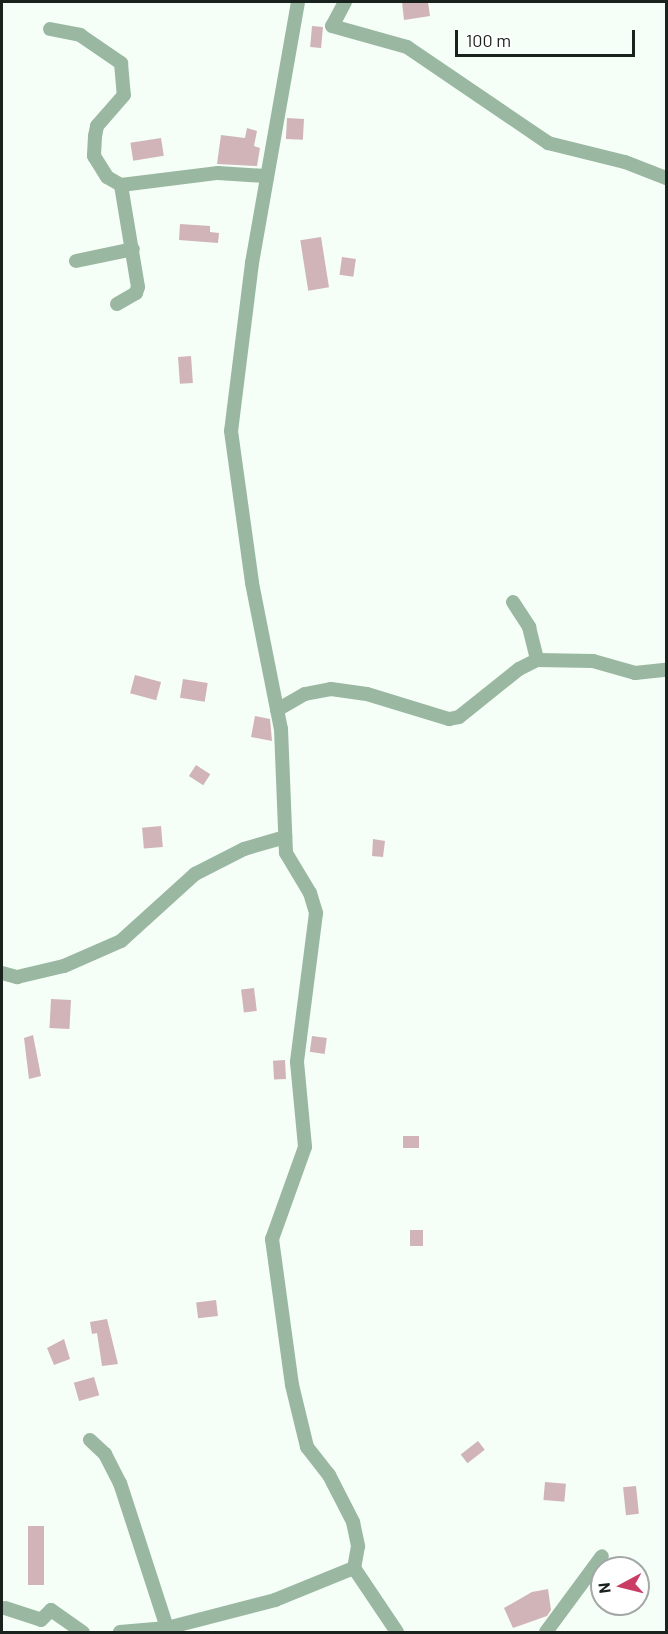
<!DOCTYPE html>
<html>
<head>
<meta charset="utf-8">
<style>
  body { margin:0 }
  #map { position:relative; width:668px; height:1634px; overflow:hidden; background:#f5fef7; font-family:Barlow,sans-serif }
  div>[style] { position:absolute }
  .building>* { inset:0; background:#d0b4b8; transform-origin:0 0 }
  .minor>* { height:14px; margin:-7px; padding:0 7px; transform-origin:7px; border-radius:7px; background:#9ab7a1 }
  span { translate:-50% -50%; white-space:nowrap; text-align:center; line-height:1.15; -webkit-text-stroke:6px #fff; paint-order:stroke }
  .frame { position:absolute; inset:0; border:3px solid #1a221d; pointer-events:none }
  .north { position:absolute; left:590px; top:1556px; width:60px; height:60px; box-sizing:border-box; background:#fff; border:2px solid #a3a7a5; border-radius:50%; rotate:263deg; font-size:16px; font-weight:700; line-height:24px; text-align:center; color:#1a221d }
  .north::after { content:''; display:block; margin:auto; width:21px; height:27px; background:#cb3c64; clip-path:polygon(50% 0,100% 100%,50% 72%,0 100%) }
  .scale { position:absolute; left:455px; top:30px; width:180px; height:27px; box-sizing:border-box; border:3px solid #1a221d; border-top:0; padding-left:8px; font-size:18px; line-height:21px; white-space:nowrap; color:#1a221d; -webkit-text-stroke:4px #fff; paint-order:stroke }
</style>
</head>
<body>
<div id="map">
  <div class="building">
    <i style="clip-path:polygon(402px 2px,428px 2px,430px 16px,404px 20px)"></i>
    <i style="left:312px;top:26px;width:11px;height:21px;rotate:5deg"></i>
    <i style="left:287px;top:118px;width:17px;height:21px;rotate:3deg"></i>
    <i style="clip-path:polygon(247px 128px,257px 131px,254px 146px,260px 148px,257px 166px,217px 164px,221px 135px,245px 138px)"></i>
    <i style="left:161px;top:138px;width:18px;height:31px;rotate:81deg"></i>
    <i style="clip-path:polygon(180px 224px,210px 226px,210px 232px,219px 233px,218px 243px,179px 240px)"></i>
    <i style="left:321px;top:237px;width:51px;height:21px;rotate:81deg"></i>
    <i style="left:342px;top:257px;width:14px;height:18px;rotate:8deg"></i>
    <i style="left:191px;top:356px;width:27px;height:13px;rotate:86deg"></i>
    <i style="left:135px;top:675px;width:27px;height:19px;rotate:15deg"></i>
    <i style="left:183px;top:679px;width:25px;height:19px;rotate:9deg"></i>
    <i style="clip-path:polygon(255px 716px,270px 719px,272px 741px,251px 737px)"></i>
    <i style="left:196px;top:765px;width:17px;height:13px;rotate:33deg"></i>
    <i style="left:161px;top:826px;width:21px;height:19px;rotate:85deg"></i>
    <i style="clip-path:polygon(373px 839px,385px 841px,383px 857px,372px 856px)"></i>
    <i style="left:254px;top:988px;width:23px;height:13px;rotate:83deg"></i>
    <i style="left:51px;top:999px;width:20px;height:29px;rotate:3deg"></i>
    <i style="clip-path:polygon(33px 1035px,41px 1076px,29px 1079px,24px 1038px)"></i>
    <i style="left:312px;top:1036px;width:15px;height:16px;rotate:8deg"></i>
    <i style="left:285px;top:1060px;width:19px;height:12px;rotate:87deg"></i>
    <i style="left:403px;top:1136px;width:16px;height:12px"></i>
    <i style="left:410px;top:1230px;width:13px;height:16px"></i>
    <i style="left:216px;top:1300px;width:16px;height:20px;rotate:83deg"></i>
    <i style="clip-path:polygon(107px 1319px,118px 1364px,102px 1366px,97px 1333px,92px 1334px,90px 1322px)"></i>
    <i style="clip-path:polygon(64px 1339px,70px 1359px,54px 1365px,47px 1348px)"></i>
    <i style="left:94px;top:1377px;width:19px;height:21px;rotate:74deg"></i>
    <i style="left:478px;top:1441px;width:11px;height:22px;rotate:52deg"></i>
    <i style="left:545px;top:1482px;width:21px;height:18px;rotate:5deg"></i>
    <i style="left:636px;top:1486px;width:28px;height:13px;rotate:84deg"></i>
    <i style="left:28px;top:1526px;width:16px;height:59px"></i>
    <i style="clip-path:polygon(548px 1589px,551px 1610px,547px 1616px,513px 1628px,504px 1608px,532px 1592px)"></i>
  </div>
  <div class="minor">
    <i style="left:298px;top:2px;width:265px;rotate:100deg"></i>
    <i style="left:252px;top:263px;width:169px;rotate:97.1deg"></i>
    <i style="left:231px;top:431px;width:153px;rotate:82.1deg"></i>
    <i style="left:252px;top:583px;width:149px;rotate:78.8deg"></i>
    <i style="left:281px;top:729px;width:124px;rotate:87.7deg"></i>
    <i style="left:286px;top:853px;width:47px;rotate:59deg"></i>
    <i style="left:310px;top:893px;width:21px;rotate:73deg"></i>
    <i style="left:316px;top:913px;width:150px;rotate:97.3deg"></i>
    <i style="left:297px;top:1062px;width:85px;rotate:84.6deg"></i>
    <i style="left:305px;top:1147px;width:98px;rotate:109.7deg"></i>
    <i style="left:272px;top:1239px;width:147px;rotate:82.2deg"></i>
    <i style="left:292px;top:1385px;width:64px;rotate:76.4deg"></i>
    <i style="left:307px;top:1447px;width:36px;rotate:52deg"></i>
    <i style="left:329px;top:1475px;width:53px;rotate:62.9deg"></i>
    <i style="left:353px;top:1522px;width:25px;rotate:78deg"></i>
    <i style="left:358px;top:1546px;width:22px;rotate:100deg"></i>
    <i style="left:354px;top:1568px;width:77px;rotate:56.1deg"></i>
    <i style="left:345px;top:2px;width:27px;rotate:118deg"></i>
    <i style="left:332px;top:26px;width:78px;rotate:15.6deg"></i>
    <i style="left:407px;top:47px;width:171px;rotate:34.2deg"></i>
    <i style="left:548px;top:143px;width:79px;rotate:13.9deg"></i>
    <i style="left:625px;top:162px;width:44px;rotate:21.3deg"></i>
    <i style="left:50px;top:29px;width:31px;rotate:11deg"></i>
    <i style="left:80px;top:35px;width:50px;rotate:34.3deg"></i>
    <i style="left:121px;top:63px;width:32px;rotate:85deg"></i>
    <i style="left:124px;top:95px;width:41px;rotate:131.1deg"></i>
    <i style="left:97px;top:126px;width:10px;rotate:101deg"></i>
    <i style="left:95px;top:136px;width:20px;rotate:93deg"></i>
    <i style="left:94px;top:156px;width:25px;rotate:58deg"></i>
    <i style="left:107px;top:177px;width:16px;rotate:30deg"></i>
    <i style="left:121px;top:185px;width:98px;rotate:-7.1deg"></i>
    <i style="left:218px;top:173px;width:48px;rotate:3.6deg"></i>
    <i style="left:76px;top:261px;width:58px;rotate:-11.9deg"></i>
    <i style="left:117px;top:304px;width:22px;rotate:-30deg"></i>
    <i style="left:136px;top:293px;width:6px;rotate:-72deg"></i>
    <i style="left:138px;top:287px;width:103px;rotate:-99.5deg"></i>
    <i style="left:513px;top:602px;width:30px;rotate:57deg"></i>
    <i style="left:529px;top:627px;width:34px;rotate:76deg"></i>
    <i style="left:277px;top:710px;width:32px;rotate:-30deg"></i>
    <i style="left:305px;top:694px;width:26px;rotate:-11deg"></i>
    <i style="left:331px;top:689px;width:36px;rotate:8deg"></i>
    <i style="left:367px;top:694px;width:86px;rotate:17deg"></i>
    <i style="left:449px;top:719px;width:10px;rotate:-11deg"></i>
    <i style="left:459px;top:717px;width:77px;rotate:-38.7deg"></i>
    <i style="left:519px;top:669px;width:20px;rotate:-27deg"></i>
    <i style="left:537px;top:660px;width:56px;rotate:1deg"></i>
    <i style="left:593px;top:661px;width:44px;rotate:15.9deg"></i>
    <i style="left:635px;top:673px;width:31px;rotate:-6deg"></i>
    <i style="left:2px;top:973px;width:16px;rotate:15deg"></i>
    <i style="left:17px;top:977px;width:48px;rotate:-13.2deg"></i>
    <i style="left:64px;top:966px;width:62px;rotate:-23.7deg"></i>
    <i style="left:121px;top:941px;width:100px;rotate:-42.2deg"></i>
    <i style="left:195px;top:874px;width:55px;rotate:-27deg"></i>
    <i style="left:244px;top:849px;width:43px;rotate:-16.3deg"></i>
    <i style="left:90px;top:1440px;width:21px;rotate:43deg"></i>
    <i style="left:105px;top:1454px;width:33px;rotate:63deg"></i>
    <i style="left:120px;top:1483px;width:152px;rotate:72deg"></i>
    <i style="left:5px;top:1608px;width:38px;rotate:18deg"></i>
    <i style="left:41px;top:1620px;width:14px;rotate:-45deg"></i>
    <i style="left:51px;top:1610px;width:39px;rotate:35deg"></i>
    <i style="left:120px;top:1632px;width:47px;rotate:-4.9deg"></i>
    <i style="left:167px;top:1628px;width:112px;rotate:-14.5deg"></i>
    <i style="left:275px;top:1600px;width:85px;rotate:-22.1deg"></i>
    <i style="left:546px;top:1632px;width:94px;rotate:-53.6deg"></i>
  </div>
  <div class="frame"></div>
  <div class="north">N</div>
  <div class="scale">100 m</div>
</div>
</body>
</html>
